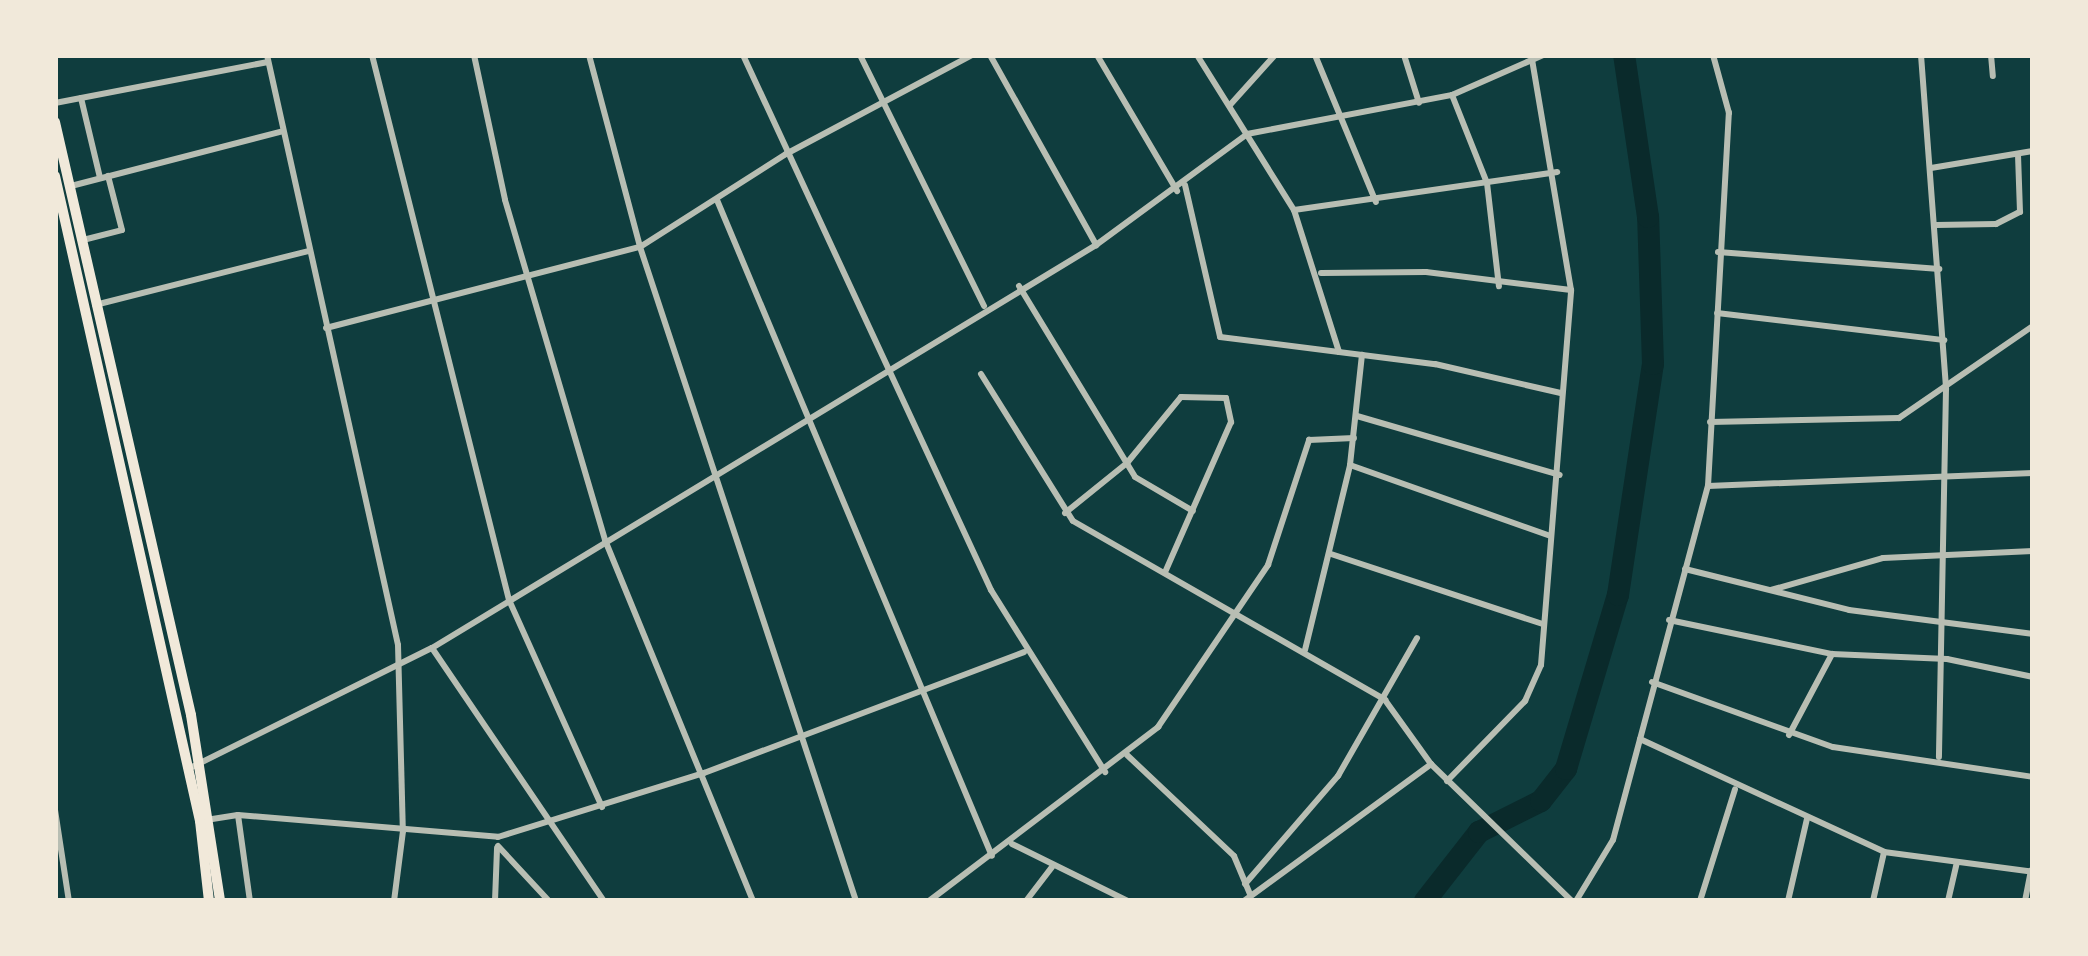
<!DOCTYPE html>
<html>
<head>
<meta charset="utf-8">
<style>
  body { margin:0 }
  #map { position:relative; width:2088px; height:956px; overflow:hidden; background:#0f3d3e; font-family:Helvetica,sans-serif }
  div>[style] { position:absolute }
  .river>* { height:22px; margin:-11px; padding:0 11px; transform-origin:11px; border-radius:11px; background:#0a2a2b }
  .minor>* { height:6px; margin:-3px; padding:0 3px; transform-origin:3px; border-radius:3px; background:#b8beb3 }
  .secondary>* { height:10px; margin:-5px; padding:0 5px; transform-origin:5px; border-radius:5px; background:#f1e9da }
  span { translate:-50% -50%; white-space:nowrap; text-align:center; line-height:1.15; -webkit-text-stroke:8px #f1e9da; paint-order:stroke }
  .frame { position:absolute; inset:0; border:58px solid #f1e9da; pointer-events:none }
</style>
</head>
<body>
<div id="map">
  <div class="river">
    <i style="left:1425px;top:901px;width:88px;rotate:-52deg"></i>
    <i style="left:1479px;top:832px;width:69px;rotate:-26.6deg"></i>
    <i style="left:1541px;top:801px;width:41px;rotate:-52deg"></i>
    <i style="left:1566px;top:769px;width:182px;rotate:-73.4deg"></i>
    <i style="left:1618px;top:595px;width:234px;rotate:-81.4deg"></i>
    <i style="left:1653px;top:364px;width:147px;rotate:-91.9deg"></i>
    <i style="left:1648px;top:217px;width:164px;rotate:-98.4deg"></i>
  </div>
  <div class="minor">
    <i style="left:267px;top:55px;width:604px;rotate:77.48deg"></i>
    <i style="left:398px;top:645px;width:186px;rotate:88.5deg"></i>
    <i style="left:403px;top:831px;width:71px;rotate:97.3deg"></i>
    <i style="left:372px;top:55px;width:562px;rotate:75.89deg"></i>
    <i style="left:509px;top:600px;width:227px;rotate:65.8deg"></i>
    <i style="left:474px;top:55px;width:148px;rotate:77.9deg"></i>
    <i style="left:505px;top:200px;width:354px;rotate:73.6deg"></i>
    <i style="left:605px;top:540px;width:390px;rotate:67.7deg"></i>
    <i style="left:589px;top:55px;width:199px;rotate:75.1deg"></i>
    <i style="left:640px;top:247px;width:689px;rotate:71.72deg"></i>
    <i style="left:743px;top:55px;width:590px;rotate:65.13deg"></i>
    <i style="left:991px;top:590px;width:215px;rotate:57.9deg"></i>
    <i style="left:860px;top:55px;width:280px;rotate:63.7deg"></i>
    <i style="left:990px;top:55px;width:218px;rotate:60.8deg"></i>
    <i style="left:1097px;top:55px;width:158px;rotate:59.5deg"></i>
    <i style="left:1197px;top:55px;width:183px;rotate:58deg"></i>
    <i style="left:1294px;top:210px;width:149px;rotate:72.4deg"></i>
    <i style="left:1315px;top:55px;width:159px;rotate:67.5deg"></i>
    <i style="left:1404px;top:55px;width:50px;rotate:72.6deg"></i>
    <i style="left:1921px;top:55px;width:335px;rotate:85.7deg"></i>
    <i style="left:1946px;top:389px;width:368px;rotate:91.1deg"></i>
    <i style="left:1991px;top:55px;width:21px;rotate:85deg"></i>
    <i style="left:1452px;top:95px;width:95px;rotate:68.3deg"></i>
    <i style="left:1487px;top:183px;width:104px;rotate:83.4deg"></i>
    <i style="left:81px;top:98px;width:82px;rotate:76.6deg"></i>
    <i style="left:55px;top:103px;width:217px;rotate:-10.9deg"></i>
    <i style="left:1230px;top:105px;width:67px;rotate:-48deg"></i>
    <i style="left:1931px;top:168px;width:103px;rotate:-9.5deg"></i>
    <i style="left:1185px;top:185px;width:156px;rotate:77deg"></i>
    <i style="left:1220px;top:337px;width:217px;rotate:7.2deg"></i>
    <i style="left:1435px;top:364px;width:129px;rotate:13deg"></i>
    <i style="left:71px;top:186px;width:219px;rotate:-14.5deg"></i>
    <i style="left:717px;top:200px;width:711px;rotate:67.26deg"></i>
    <i style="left:1294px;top:210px;width:266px;rotate:-8.2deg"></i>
    <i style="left:1936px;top:225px;width:60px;rotate:-1deg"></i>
    <i style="left:1996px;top:224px;width:27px;rotate:-27deg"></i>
    <i style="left:2020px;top:212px;width:58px;rotate:-92deg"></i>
    <i style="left:83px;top:240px;width:40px;rotate:-14.4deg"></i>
    <i style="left:122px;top:230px;width:56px;rotate:-104.5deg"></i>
    <i style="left:1718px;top:252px;width:222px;rotate:4.4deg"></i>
    <i style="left:1321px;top:273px;width:105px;rotate:-0.5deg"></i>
    <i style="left:1426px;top:272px;width:146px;rotate:7.1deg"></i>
    <i style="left:1019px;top:286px;width:223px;rotate:58.7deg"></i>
    <i style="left:1135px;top:477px;width:67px;rotate:30.4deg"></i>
    <i style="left:95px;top:305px;width:221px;rotate:-14.2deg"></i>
    <i style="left:1717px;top:313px;width:229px;rotate:6.8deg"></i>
    <i style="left:326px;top:328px;width:324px;rotate:-14.5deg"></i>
    <i style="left:640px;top:247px;width:173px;rotate:-32.5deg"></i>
    <i style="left:786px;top:154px;width:211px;rotate:-28deg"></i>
    <i style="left:981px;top:374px;width:173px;rotate:58deg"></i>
    <i style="left:1073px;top:521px;width:360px;rotate:29.8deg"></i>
    <i style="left:1385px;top:700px;width:79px;rotate:54.3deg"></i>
    <i style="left:1431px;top:764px;width:197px;rotate:44.2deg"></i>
    <i style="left:1357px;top:416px;width:211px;rotate:16.2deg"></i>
    <i style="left:1710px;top:422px;width:189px;rotate:-1.2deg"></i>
    <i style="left:1899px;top:418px;width:163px;rotate:-34.5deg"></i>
    <i style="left:1350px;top:465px;width:212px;rotate:19.5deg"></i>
    <i style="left:1708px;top:486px;width:325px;rotate:-2.3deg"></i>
    <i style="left:1065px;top:513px;width:80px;rotate:-38.9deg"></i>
    <i style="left:1127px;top:463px;width:85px;rotate:-50.7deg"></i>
    <i style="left:1181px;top:397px;width:45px;rotate:1.3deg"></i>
    <i style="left:1226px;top:398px;width:25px;rotate:78deg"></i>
    <i style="left:1231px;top:422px;width:162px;rotate:113.7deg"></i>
    <i style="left:1331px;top:554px;width:223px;rotate:18.3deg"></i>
    <i style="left:1685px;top:569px;width:169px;rotate:14deg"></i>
    <i style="left:1849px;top:610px;width:186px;rotate:7.4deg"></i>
    <i style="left:1771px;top:590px;width:116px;rotate:-15.9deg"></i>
    <i style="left:1883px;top:558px;width:150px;rotate:-2.7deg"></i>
    <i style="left:1669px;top:620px;width:167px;rotate:11.8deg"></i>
    <i style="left:1832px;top:654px;width:115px;rotate:2.5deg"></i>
    <i style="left:1947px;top:659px;width:88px;rotate:11.8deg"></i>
    <i style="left:432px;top:648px;width:306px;rotate:55.8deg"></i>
    <i style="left:1305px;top:650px;width:190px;rotate:-76.3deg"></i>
    <i style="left:1350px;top:465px;width:111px;rotate:-83.8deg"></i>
    <i style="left:1652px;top:682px;width:192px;rotate:19.8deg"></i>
    <i style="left:1833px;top:747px;width:202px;rotate:8.5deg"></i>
    <i style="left:1789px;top:735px;width:92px;rotate:-62deg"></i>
    <i style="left:1640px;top:739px;width:269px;rotate:24.8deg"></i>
    <i style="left:1884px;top:852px;width:150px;rotate:7.6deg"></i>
    <i style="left:1127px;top:755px;width:147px;rotate:43.3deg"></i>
    <i style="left:1234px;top:856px;width:41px;rotate:67.2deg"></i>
    <i style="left:188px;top:769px;width:272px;rotate:-26.4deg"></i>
    <i style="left:432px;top:648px;width:777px;rotate:-31.25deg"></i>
    <i style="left:1096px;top:245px;width:187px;rotate:-36.3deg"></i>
    <i style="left:1247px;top:134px;width:209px;rotate:-10.8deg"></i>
    <i style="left:1452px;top:95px;width:99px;rotate:-23.7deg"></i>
    <i style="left:1447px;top:781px;width:112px;rotate:-45.7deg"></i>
    <i style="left:1525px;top:701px;width:39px;rotate:-66deg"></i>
    <i style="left:1541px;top:665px;width:376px;rotate:-85.4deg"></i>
    <i style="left:1571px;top:290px;width:233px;rotate:-99.6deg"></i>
    <i style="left:55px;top:810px;width:92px;rotate:81.3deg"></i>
    <i style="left:238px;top:815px;width:87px;rotate:82.1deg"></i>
    <i style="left:206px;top:820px;width:32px;rotate:-9deg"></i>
    <i style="left:238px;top:815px;width:261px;rotate:4.8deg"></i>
    <i style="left:498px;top:837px;width:216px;rotate:-17.3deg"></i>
    <i style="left:704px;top:773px;width:342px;rotate:-20.7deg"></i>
    <i style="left:1012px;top:844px;width:129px;rotate:26.2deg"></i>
    <i style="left:498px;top:846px;width:75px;rotate:47.2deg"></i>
    <i style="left:1245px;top:884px;width:143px;rotate:-49.3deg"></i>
    <i style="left:1338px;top:776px;width:159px;rotate:-60.2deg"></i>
    <i style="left:495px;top:901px;width:53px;rotate:-87.8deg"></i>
    <i style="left:929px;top:901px;width:288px;rotate:-37.2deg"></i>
    <i style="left:1158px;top:727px;width:196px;rotate:-55.8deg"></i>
    <i style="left:1268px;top:565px;width:132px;rotate:-71.8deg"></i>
    <i style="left:1309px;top:440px;width:45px;rotate:-2.5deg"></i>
    <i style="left:1026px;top:901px;width:43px;rotate:-52.6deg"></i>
    <i style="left:1244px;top:901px;width:232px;rotate:-36.2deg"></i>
    <i style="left:1576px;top:901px;width:71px;rotate:-58.8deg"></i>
    <i style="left:1613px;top:840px;width:367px;rotate:-75deg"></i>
    <i style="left:1708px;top:486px;width:374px;rotate:-86.8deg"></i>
    <i style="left:1729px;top:113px;width:60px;rotate:-105.4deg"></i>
    <i style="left:1700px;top:901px;width:117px;rotate:-72.6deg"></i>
    <i style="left:1788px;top:901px;width:84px;rotate:-77deg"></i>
    <i style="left:1873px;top:901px;width:50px;rotate:-77.3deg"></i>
    <i style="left:1948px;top:901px;width:39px;rotate:-77deg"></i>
    <i style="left:2025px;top:901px;width:31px;rotate:-79deg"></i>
  </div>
  <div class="secondary">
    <i style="left:55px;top:122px;width:608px;rotate:77.08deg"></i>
    <i style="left:191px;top:715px;width:188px;rotate:81.1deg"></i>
    <i style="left:55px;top:176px;width:661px;rotate:77.33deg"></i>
    <i style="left:200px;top:821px;width:81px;rotate:83.6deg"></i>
  </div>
  <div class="frame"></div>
</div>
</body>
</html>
